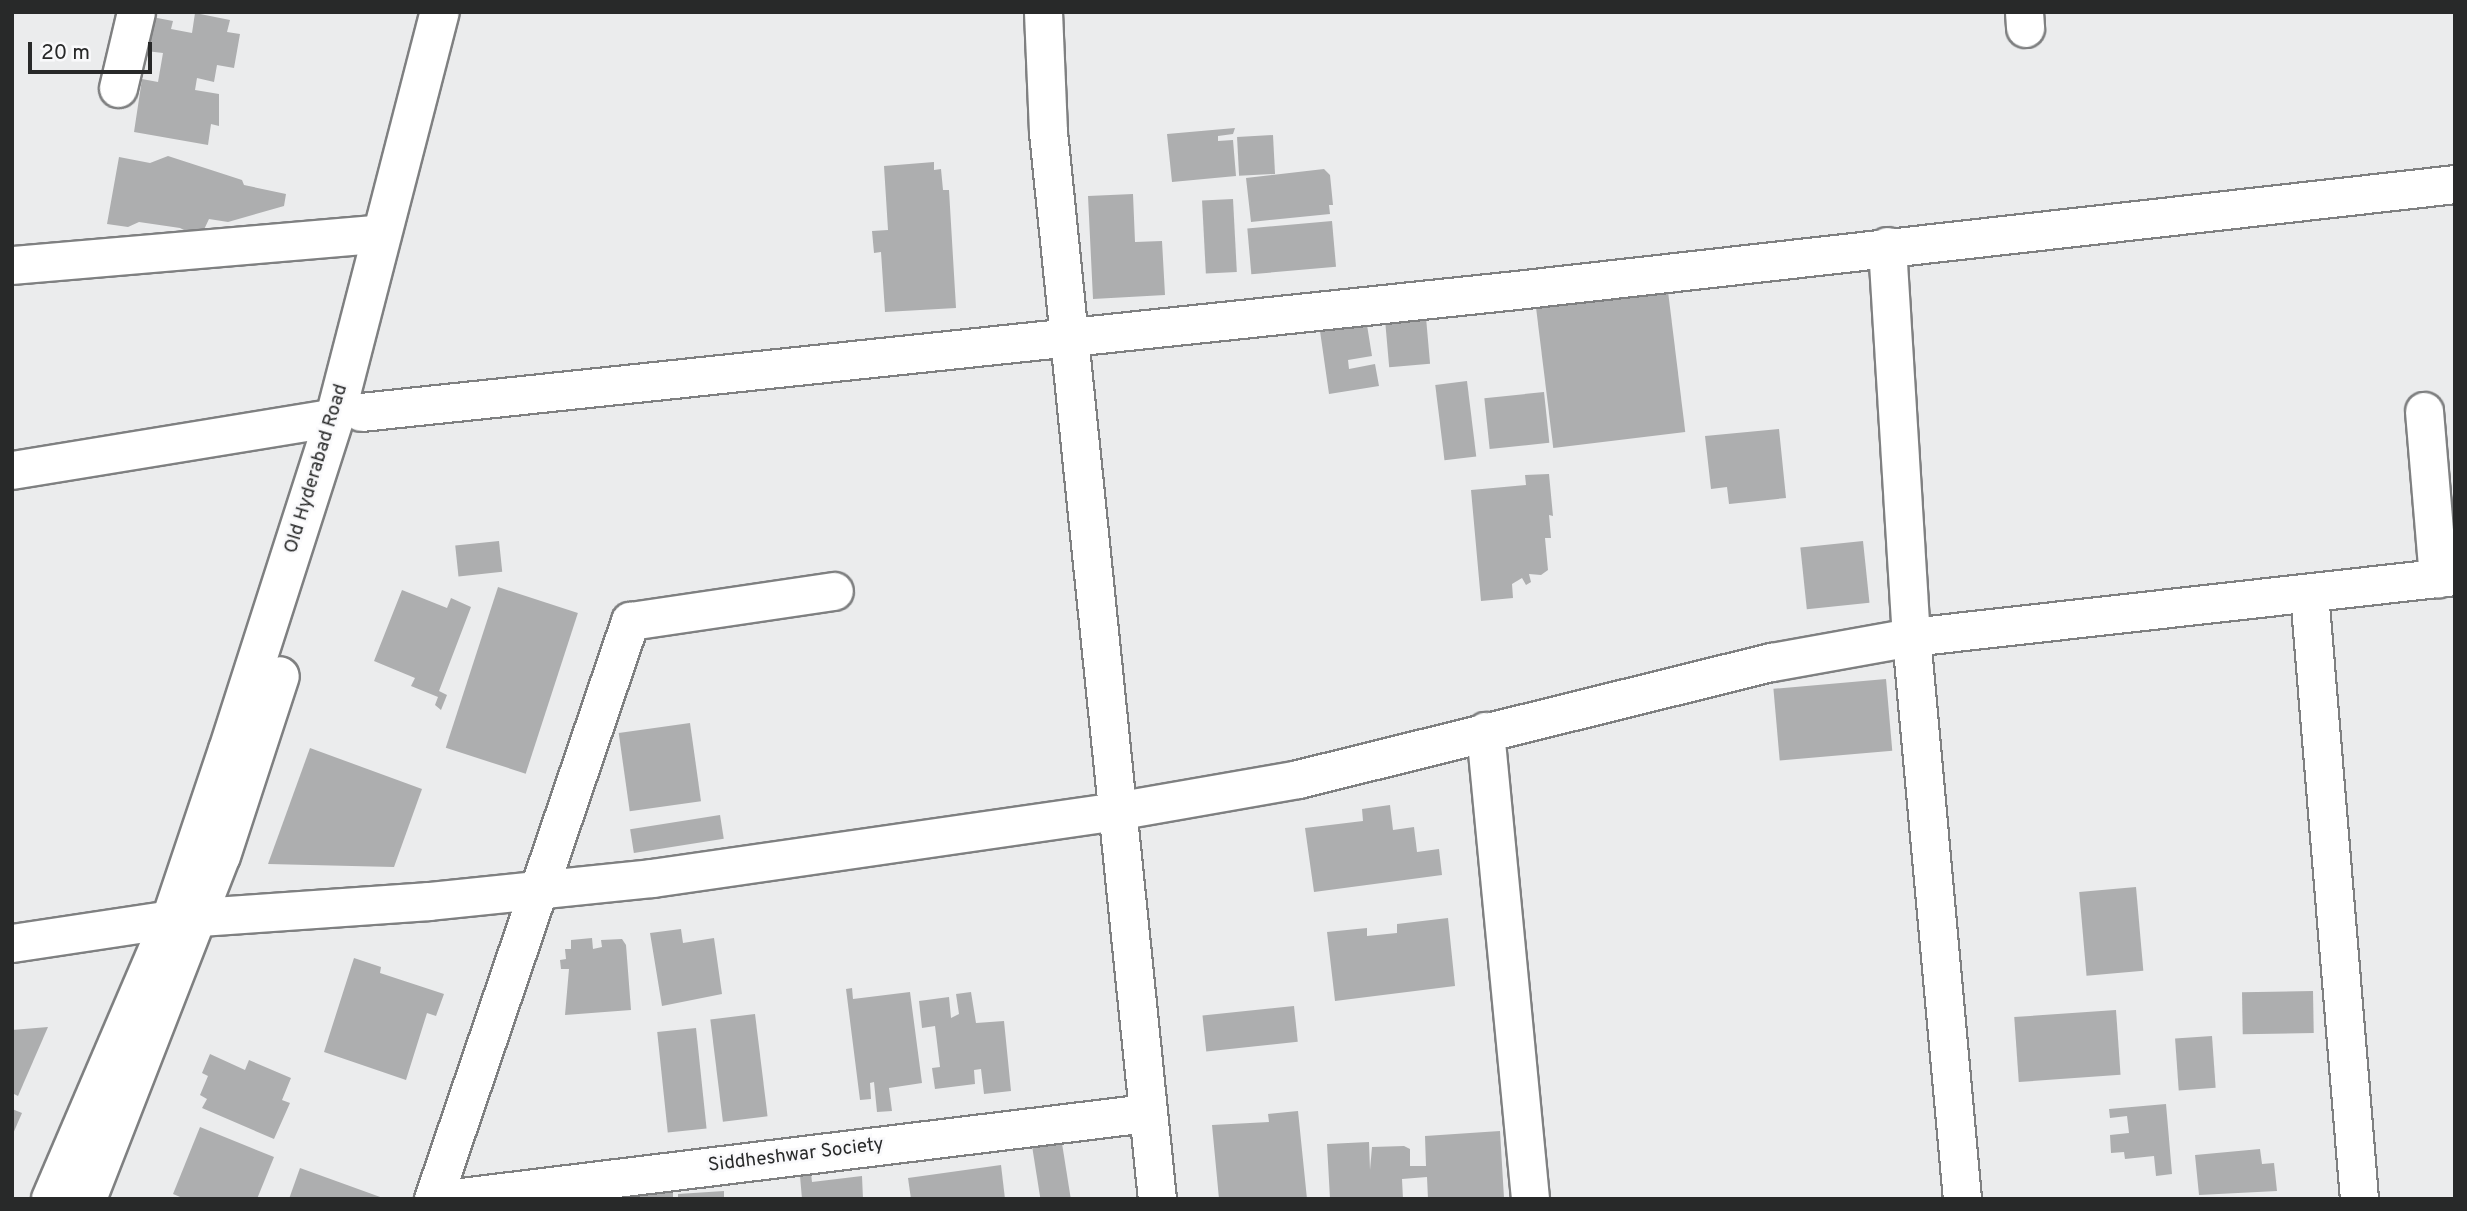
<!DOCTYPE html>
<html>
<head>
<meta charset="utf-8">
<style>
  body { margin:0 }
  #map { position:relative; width:2467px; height:1211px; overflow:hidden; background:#ebeced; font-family:Overpass,sans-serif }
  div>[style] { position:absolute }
  .building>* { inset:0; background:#adaeaf; transform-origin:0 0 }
  .roads { filter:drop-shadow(2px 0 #7f8081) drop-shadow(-2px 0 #7f8081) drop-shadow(0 2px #7f8081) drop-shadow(0 -2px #7f8081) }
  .minor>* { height:37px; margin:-18.5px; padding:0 18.5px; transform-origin:18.5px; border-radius:18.5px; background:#fff }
  .secondary>* { height:38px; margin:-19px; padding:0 19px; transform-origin:19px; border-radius:19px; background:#fff }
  span { translate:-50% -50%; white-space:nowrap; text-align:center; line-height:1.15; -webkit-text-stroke:5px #f9f9fb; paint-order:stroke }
  .street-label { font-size:19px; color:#282929 }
  .frame { position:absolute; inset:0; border:14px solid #282929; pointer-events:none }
  .scale { position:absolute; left:28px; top:42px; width:124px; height:32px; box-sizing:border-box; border:4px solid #282929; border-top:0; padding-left:9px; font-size:21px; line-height:24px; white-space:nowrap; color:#282929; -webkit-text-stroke:5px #f9f9fb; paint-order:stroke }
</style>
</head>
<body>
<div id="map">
  <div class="building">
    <i style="clip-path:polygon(195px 13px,230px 20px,227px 32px,240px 34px,234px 68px,217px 65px,214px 82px,197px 78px,195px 90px,219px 94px,219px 126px,211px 124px,208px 145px,134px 132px,142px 79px,158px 82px,163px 53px,146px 51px,152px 17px,173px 21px,171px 29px,192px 33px)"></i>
    <i style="clip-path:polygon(1235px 128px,1233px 134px,1218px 136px,1218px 141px,1233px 140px,1236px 176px,1172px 182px,1167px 134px)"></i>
    <i style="left:1273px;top:135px;width:39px;height:36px;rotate:87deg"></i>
    <i style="clip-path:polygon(168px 156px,242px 180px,244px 185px,286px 194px,284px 206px,228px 222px,209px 219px,200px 238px,180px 228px,139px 222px,128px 227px,107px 224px,119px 157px,150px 163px)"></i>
    <i style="clip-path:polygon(934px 162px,934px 170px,941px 169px,943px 190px,949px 190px,956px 308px,885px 312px,881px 252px,874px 253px,872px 231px,888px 230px,884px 166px)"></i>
    <i style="clip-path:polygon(1324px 169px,1330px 175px,1333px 205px,1329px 205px,1330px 214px,1251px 222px,1246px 178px)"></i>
    <i style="clip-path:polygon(1133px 194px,1135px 242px,1162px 241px,1165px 295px,1093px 299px,1088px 196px)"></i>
    <i style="left:1233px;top:199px;width:73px;height:31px;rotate:87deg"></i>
    <i style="left:1332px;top:221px;width:46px;height:85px;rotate:85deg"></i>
    <i style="left:1667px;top:283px;width:150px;height:133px;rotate:83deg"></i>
    <i style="left:1425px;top:306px;width:58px;height:41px;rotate:85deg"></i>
    <i style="clip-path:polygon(1367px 325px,1372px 356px,1348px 360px,1349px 369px,1375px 364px,1379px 386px,1329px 394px,1320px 331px)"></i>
    <i style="left:1467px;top:381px;width:76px;height:32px;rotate:83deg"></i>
    <i style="left:1544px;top:392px;width:51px;height:60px;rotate:84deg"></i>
    <i style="clip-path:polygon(1779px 429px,1786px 498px,1729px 504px,1727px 487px,1711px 489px,1705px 436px)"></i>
    <i style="clip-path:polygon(1549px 474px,1553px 516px,1549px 515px,1551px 538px,1545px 538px,1548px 570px,1541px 575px,1529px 574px,1531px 582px,1526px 585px,1522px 578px,1512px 584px,1513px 598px,1481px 601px,1471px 490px,1526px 485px,1525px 475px)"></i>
    <i style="left:499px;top:541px;width:31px;height:44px;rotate:84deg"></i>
    <i style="left:1863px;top:541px;width:62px;height:63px;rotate:84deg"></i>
    <i style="left:498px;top:587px;width:84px;height:169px;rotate:18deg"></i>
    <i style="clip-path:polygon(402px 590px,447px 608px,451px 598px,471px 607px,439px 691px,447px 695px,441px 710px,435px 705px,438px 697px,411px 686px,415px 678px,374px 661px)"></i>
    <i style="left:1886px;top:679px;width:72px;height:113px;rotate:85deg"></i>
    <i style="left:690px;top:723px;width:79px;height:72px;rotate:82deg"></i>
    <i style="clip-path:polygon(310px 748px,422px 789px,394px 867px,268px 864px)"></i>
    <i style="clip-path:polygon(1390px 805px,1393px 830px,1414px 827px,1417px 852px,1439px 849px,1442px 875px,1314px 892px,1305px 828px,1363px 821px,1362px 809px)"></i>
    <i style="left:720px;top:815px;width:24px;height:91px;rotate:81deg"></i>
    <i style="left:2136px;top:887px;width:84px;height:57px;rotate:85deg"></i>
    <i style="clip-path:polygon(1448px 918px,1455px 986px,1335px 1001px,1327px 932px,1367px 928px,1367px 936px,1397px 933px,1397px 924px)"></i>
    <i style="clip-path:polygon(681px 929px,683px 943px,714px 938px,722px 994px,662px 1006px,650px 933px)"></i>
    <i style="clip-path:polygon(592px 938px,593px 949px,602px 947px,601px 940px,622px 939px,626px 945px,631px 1010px,565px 1015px,569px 969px,561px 969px,560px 960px,566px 959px,565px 949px,571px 949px,571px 940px)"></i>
    <i style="clip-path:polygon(354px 958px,381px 967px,380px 973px,444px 994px,436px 1016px,427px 1013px,406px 1080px,324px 1052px)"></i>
    <i style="clip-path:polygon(852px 988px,853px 999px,910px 992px,922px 1083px,889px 1088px,892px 1111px,877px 1112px,874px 1082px,870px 1083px,871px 1099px,860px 1100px,846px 989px)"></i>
    <i style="left:2313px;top:991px;width:42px;height:71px;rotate:89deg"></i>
    <i style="clip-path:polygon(971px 992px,976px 1023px,1004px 1021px,1011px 1091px,984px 1094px,981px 1069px,974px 1070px,975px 1084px,935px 1089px,932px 1068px,940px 1067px,935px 1026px,922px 1028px,919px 1001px,949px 997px,951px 1018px,959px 1014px,956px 994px)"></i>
    <i style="left:1294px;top:1006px;width:36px;height:92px;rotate:84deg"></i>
    <i style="left:2116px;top:1010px;width:65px;height:102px;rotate:86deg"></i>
    <i style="left:755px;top:1014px;width:103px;height:45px;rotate:83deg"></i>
    <i style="clip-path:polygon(48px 1027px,18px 1096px,12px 1093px,12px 1030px)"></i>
    <i style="left:696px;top:1028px;width:101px;height:39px;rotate:84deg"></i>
    <i style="left:2212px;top:1036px;width:52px;height:37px;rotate:86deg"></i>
    <i style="clip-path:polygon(210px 1054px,245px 1070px,249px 1060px,291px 1078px,282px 1100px,290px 1103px,274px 1139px,202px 1108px,207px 1099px,200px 1095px,208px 1076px,202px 1073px)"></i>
    <i style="clip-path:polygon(2166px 1104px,2172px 1174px,2156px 1176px,2154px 1156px,2125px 1159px,2124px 1152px,2111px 1153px,2110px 1135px,2129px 1133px,2127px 1116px,2110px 1118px,2109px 1109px)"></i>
    <i style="clip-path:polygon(12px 1109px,22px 1113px,12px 1136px)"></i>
    <i style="clip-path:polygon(1298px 1111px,1307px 1199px,1219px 1199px,1212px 1125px,1269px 1122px,1268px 1114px)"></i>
    <i style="clip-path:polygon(200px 1127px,274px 1157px,257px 1199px,185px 1199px,173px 1194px)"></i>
    <i style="clip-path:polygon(1500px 1131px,1504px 1198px,1428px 1199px,1427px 1177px,1402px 1179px,1403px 1199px,1330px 1199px,1327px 1144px,1369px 1142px,1370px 1170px,1372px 1147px,1404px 1146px,1410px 1149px,1410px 1166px,1426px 1166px,1425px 1136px)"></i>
    <i style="left:1061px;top:1137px;width:63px;height:30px;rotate:81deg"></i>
    <i style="clip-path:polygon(2260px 1149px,2262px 1164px,2274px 1163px,2277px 1191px,2199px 1195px,2195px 1155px)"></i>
    <i style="clip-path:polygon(1001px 1165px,1005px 1199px,911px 1199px,908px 1178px)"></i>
    <i style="clip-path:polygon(300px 1168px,383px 1198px,383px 1199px,289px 1199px)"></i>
    <i style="clip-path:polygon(811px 1173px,812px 1182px,862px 1176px,863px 1199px,802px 1199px,800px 1176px)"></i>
    <i style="clip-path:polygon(724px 1191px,724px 1199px,678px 1199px,678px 1194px)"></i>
    <i style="clip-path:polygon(673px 1192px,673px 1199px,632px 1199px,631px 1194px)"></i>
  </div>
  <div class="roads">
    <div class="minor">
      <i style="left:1043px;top:12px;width:120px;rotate:87.6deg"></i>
      <i style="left:1048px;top:132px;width:1073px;rotate:84.17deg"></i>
      <i style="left:2024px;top:12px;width:16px;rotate:86deg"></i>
      <i style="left:118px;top:88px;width:78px;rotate:-76.7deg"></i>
      <i style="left:1887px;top:246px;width:392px;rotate:86.5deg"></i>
      <i style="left:1911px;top:637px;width:564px;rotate:84.81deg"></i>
      <i style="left:12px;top:265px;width:371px;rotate:-4.9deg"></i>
      <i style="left:2424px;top:411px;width:168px;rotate:85.2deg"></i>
      <i style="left:361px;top:412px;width:1161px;rotate:-6.03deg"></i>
      <i style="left:1516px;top:290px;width:945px;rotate:-6.44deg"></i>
      <i style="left:12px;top:470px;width:327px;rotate:-9.3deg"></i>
      <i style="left:2309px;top:593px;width:608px;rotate:85.28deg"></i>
      <i style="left:1485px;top:731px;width:470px;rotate:84.5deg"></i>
      <i style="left:12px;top:943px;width:161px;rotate:-8.6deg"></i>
      <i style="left:171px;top:919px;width:259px;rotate:-4deg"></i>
      <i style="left:429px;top:901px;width:224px;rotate:-5.9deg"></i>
      <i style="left:652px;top:878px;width:474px;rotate:-8.2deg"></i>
      <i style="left:1121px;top:810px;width:180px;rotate:-9.9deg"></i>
      <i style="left:1298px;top:779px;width:488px;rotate:-13.9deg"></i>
      <i style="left:1772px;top:662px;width:141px;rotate:-10.2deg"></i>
      <i style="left:1911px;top:637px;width:547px;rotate:-6.4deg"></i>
      <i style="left:433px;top:1199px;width:611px;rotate:-71.18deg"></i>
      <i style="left:630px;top:621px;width:206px;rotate:-8.4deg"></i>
      <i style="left:445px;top:1199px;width:706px;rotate:-6.99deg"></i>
    </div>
    <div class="secondary">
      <i style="left:51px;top:1199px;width:305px;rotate:-66.8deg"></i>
      <i style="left:171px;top:919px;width:178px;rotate:-71.4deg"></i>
      <i style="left:228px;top:750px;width:350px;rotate:-72.2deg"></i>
      <i style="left:335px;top:417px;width:418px;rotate:-75.5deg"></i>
      <i style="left:87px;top:1199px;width:368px;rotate:-68.7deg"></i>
      <i style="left:221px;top:856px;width:189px;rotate:-71.9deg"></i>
    </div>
  </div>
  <div class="street-label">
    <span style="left:317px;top:469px;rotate:-73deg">Old Hyderabad Road</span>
    <span style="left:796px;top:1156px;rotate:-7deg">Siddheshwar Society</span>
  </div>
  <div class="frame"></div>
  <div class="scale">20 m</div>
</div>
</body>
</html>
